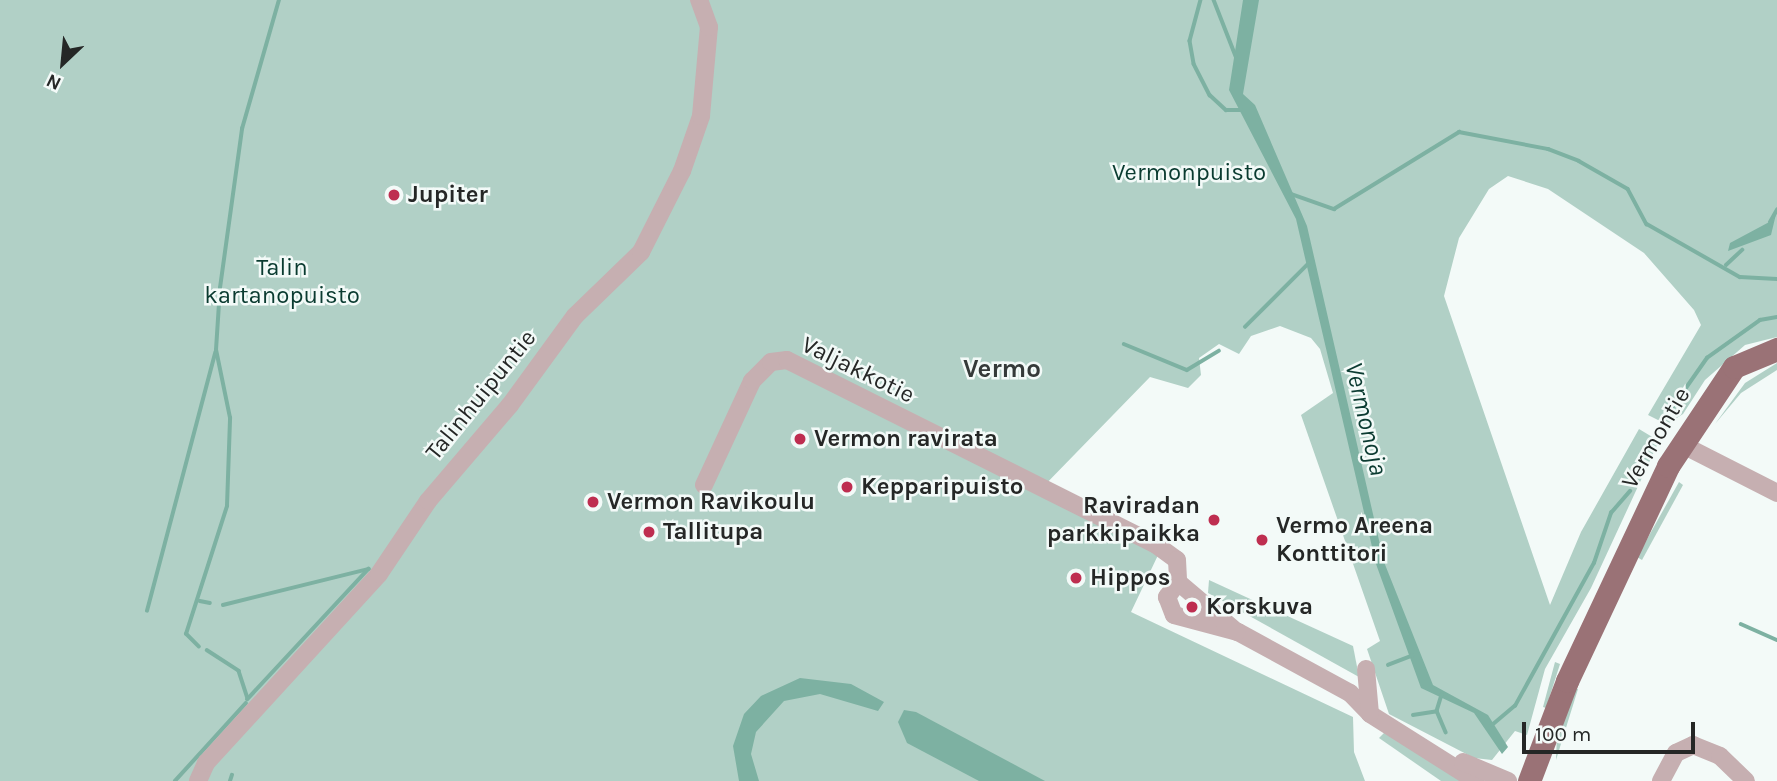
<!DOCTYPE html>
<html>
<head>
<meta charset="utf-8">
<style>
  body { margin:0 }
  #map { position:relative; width:1777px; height:781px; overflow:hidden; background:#f3faf8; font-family:Karla,sans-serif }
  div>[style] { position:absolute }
  .green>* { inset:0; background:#b1d0c6 }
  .water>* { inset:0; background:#7db1a2 }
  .stream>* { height:3.5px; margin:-1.75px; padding:0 1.75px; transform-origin:1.75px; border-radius:1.75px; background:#7db1a2 }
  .minor>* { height:18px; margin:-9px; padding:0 9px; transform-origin:9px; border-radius:9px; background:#c6afb1 }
  .major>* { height:23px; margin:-11.5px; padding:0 11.5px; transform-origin:11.5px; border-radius:11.5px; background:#9a7276 }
  .dots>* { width:19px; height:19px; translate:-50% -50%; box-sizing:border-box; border:4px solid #f3faf8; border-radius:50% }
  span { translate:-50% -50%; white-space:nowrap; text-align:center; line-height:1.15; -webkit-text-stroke:5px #f3faf8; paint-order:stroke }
  .park-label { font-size:24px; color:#0a3b30 }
  .poi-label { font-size:24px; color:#252726; font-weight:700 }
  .left { translate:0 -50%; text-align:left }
  .right { translate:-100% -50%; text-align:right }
  .street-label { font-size:24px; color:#252726 }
  .neighbourhood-label { font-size:26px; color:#353a39; font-weight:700 }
  .water-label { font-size:26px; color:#0b3b31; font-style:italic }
  .north { position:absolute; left:28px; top:28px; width:70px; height:70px; -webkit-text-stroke:5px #f3faf8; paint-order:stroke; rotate:206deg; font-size:19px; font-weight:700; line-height:28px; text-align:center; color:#252726 }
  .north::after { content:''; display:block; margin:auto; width:24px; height:32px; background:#252726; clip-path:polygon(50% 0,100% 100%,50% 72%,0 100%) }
  .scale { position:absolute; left:1522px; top:722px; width:173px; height:32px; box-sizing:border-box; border:4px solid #252726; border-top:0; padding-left:9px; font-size:21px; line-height:24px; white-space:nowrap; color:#252726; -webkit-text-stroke:5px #f3faf8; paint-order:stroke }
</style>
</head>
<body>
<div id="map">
  <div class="green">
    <i style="clip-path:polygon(0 0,1777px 0,1777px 337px,1745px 345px,1705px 380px,1683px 414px,1669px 423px,1658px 420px,1648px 415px,1701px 325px,1694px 310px,1644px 253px,1548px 189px,1508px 176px,1489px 189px,1459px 238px,1444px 296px,1550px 605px,1581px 532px,1639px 429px,1659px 441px,1591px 588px,1545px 669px,1527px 735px,1515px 731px,1492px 760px,1474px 758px,1389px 714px,1367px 649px,1380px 641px,1301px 415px,1333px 393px,1320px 349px,1311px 338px,1280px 326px,1251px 336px,1239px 354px,1219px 344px,1199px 358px,1201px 375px,1188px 388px,1150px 377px,1038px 492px,1159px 553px,1131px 612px,1353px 717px,1354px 752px,1365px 781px,0 781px)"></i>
    <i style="clip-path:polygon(1777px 363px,1777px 370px,1741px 393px,1715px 424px,1745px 383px)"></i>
    <i style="clip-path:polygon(1679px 482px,1683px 485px,1642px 560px,1637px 557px)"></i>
    <i style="clip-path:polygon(1209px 580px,1353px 646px,1359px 677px,1208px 593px)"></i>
    <i style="clip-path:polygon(1555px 662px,1560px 664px,1546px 708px,1543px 707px)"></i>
    <i style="clip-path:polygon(1574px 687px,1578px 689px,1556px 760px,1557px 734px)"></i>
    <i style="clip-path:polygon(1385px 732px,1464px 781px,1441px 781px,1379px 738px)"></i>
  </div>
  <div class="water">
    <i style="clip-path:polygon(1243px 0,1259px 0,1243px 94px,1255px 105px,1307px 226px,1384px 562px,1433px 685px,1488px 715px,1508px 747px,1502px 754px,1474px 713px,1421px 688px,1376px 564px,1296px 219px,1229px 90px)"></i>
    <i style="clip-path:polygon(1777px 210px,1771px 235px,1728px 251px,1730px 243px,1773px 220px)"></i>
    <i style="clip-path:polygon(800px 678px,851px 684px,884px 702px,878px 711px,820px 694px,784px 701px,756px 732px,751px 754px,759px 781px,739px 781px,733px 746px,744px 714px,761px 696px)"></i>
    <i style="clip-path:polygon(904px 710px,916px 712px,1045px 781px,979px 781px,907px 743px,898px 722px)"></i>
  </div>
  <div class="stream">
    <i style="left:1201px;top:0;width:42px;rotate:105deg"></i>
    <i style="left:1190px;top:41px;width:23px;rotate:80deg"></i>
    <i style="left:1194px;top:64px;width:35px;rotate:63deg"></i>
    <i style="left:1210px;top:95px;width:22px;rotate:43deg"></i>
    <i style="left:1226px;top:110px;width:15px"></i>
    <i style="left:1214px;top:0;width:60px;rotate:68.6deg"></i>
    <i style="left:1291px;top:194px;width:46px;rotate:19.2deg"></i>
    <i style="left:1334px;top:209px;width:147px;rotate:-31.6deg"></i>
    <i style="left:1459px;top:132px;width:91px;rotate:10.8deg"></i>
    <i style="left:1548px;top:149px;width:33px;rotate:21deg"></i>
    <i style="left:1579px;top:161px;width:56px;rotate:29.7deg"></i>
    <i style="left:1628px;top:189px;width:40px;rotate:62deg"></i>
    <i style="left:1647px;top:224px;width:107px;rotate:29.7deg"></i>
    <i style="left:1740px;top:277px;width:37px;rotate:3deg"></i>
    <i style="left:1770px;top:222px;width:14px;rotate:-60deg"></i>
    <i style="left:1726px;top:265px;width:22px;rotate:-43deg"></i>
    <i style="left:1245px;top:327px;width:89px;rotate:-45deg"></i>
    <i style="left:1124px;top:344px;width:68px;rotate:22.4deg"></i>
    <i style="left:1187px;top:370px;width:37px;rotate:-31deg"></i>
    <i style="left:1672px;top:408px;width:61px;rotate:-55deg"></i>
    <i style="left:1707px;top:358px;width:65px;rotate:-35.6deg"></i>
    <i style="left:1760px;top:320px;width:17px;rotate:-10deg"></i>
    <i style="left:200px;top:601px;width:10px;rotate:11deg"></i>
    <i style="left:223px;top:605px;width:150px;rotate:-13.9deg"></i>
    <i style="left:369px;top:569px;width:178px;rotate:132.9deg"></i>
    <i style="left:147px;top:611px;width:267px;rotate:-75.2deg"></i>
    <i style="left:1741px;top:624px;width:39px;rotate:24deg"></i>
    <i style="left:199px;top:647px;width:18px;rotate:-135deg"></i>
    <i style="left:186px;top:634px;width:134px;rotate:-72.2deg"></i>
    <i style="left:227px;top:506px;width:88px;rotate:-88deg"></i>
    <i style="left:230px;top:418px;width:69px;rotate:-101.6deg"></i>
    <i style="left:216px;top:350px;width:62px;rotate:-86.3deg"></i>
    <i style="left:220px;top:288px;width:161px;rotate:-82.1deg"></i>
    <i style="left:242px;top:129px;width:134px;rotate:-74deg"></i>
    <i style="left:207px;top:650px;width:38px;rotate:33deg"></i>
    <i style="left:239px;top:671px;width:28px;rotate:72deg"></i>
    <i style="left:1388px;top:665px;width:26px;rotate:-21deg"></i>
    <i style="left:1442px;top:695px;width:17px;rotate:107deg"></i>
    <i style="left:1437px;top:711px;width:23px;rotate:67deg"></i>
    <i style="left:1413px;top:715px;width:24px;rotate:-9deg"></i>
    <i style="left:1492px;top:725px;width:30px;rotate:-40deg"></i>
    <i style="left:1515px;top:706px;width:163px;rotate:-61.1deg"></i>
    <i style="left:1594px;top:563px;width:53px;rotate:-71.2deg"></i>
    <i style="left:1611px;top:513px;width:29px;rotate:-49deg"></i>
    <i style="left:175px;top:781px;width:105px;rotate:-47.7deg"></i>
    <i style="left:230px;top:781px;width:6px;rotate:-72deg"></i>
  </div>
  <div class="minor">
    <i style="left:1681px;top:444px;width:108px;rotate:27deg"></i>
    <i style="left:704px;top:485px;width:115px;rotate:-65.2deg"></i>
    <i style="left:752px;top:381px;width:27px;rotate:-45deg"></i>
    <i style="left:771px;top:362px;width:16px;rotate:-7deg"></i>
    <i style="left:787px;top:360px;width:411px;rotate:26.6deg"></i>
    <i style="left:1155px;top:544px;width:27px;rotate:36deg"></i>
    <i style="left:1177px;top:560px;width:22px;rotate:87deg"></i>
    <i style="left:1178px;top:582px;width:19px;rotate:126deg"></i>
    <i style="left:1167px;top:597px;width:19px;rotate:69deg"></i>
    <i style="left:1174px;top:615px;width:66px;rotate:14.9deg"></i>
    <i style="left:1238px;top:632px;width:128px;rotate:28.6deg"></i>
    <i style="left:1350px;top:693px;width:29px;rotate:46deg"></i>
    <i style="left:1370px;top:714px;width:125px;rotate:32.3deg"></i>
    <i style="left:1178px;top:582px;width:77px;rotate:40.3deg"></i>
    <i style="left:1366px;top:669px;width:45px;rotate:84.9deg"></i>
    <i style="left:1463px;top:762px;width:49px;rotate:22.9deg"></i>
    <i style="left:198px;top:781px;width:20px;rotate:-66deg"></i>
    <i style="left:206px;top:763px;width:256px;rotate:-47.5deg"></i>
    <i style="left:379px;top:574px;width:88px;rotate:-56.1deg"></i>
    <i style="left:428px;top:501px;width:126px;rotate:-49.5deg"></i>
    <i style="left:510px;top:405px;width:110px;rotate:-53.9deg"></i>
    <i style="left:575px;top:316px;width:92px;rotate:-44.1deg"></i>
    <i style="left:641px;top:252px;width:91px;rotate:-63.2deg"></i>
    <i style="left:682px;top:171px;width:58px;rotate:-70.9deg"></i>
    <i style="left:701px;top:116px;width:89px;rotate:-84.9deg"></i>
    <i style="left:709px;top:27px;width:29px;rotate:-110deg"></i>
    <i style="left:1661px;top:781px;width:32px;rotate:-62deg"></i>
    <i style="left:1676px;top:753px;width:19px;rotate:-25deg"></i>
    <i style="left:1693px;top:745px;width:29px;rotate:22deg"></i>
    <i style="left:1720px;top:756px;width:36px;rotate:44deg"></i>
  </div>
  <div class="major">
    <i style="left:1529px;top:781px;width:107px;rotate:-69.2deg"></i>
    <i style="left:1567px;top:681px;width:238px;rotate:-64.8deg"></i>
    <i style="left:1668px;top:466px;width:119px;rotate:-56.3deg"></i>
    <i style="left:1734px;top:367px;width:47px;rotate:-22.7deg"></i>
  </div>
  <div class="dots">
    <i style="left:394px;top:195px;background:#be2e50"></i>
    <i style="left:800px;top:439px;background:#be2e50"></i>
    <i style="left:847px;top:487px;background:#be2e50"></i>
    <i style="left:593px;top:502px;background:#be2e50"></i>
    <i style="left:1214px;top:520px;background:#be2e50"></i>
    <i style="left:649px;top:532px;background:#be2e50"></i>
    <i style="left:1262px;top:540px;background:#be2e50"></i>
    <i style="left:1076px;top:578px;background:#be2e50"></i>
    <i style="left:1192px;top:607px;background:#be2e50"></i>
  </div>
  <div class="park-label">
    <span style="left:1189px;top:173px">Vermonpuisto</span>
    <span style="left:282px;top:282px">Talin<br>kartanopuisto</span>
  </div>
  <div class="poi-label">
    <span class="left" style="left:408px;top:195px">Jupiter</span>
    <span class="left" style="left:814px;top:439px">Vermon ravirata</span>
    <span class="left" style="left:861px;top:487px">Kepparipuisto</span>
    <span class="left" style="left:607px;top:502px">Vermon Ravikoulu</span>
    <span class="right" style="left:1200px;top:520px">Raviradan<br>parkkipaikka</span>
    <span class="left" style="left:1276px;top:540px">Vermo Areena<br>Konttitori</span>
    <span class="left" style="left:663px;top:532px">Tallitupa</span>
    <span class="left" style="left:1090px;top:578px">Hippos</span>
    <span class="left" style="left:1206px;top:607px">Korskuva</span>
  </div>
  <div class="street-label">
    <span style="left:858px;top:370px;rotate:26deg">Valjakkotie</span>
    <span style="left:481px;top:395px;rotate:-51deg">Talinhuipuntie</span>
    <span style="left:1656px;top:438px;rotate:-60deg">Vermontie</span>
  </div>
  <div class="neighbourhood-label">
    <span style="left:1002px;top:369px">Vermo</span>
  </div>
  <div class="water-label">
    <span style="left:1366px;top:419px;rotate:77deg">Vermonoja</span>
  </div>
  <div class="north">N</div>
  <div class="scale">100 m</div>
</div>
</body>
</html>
